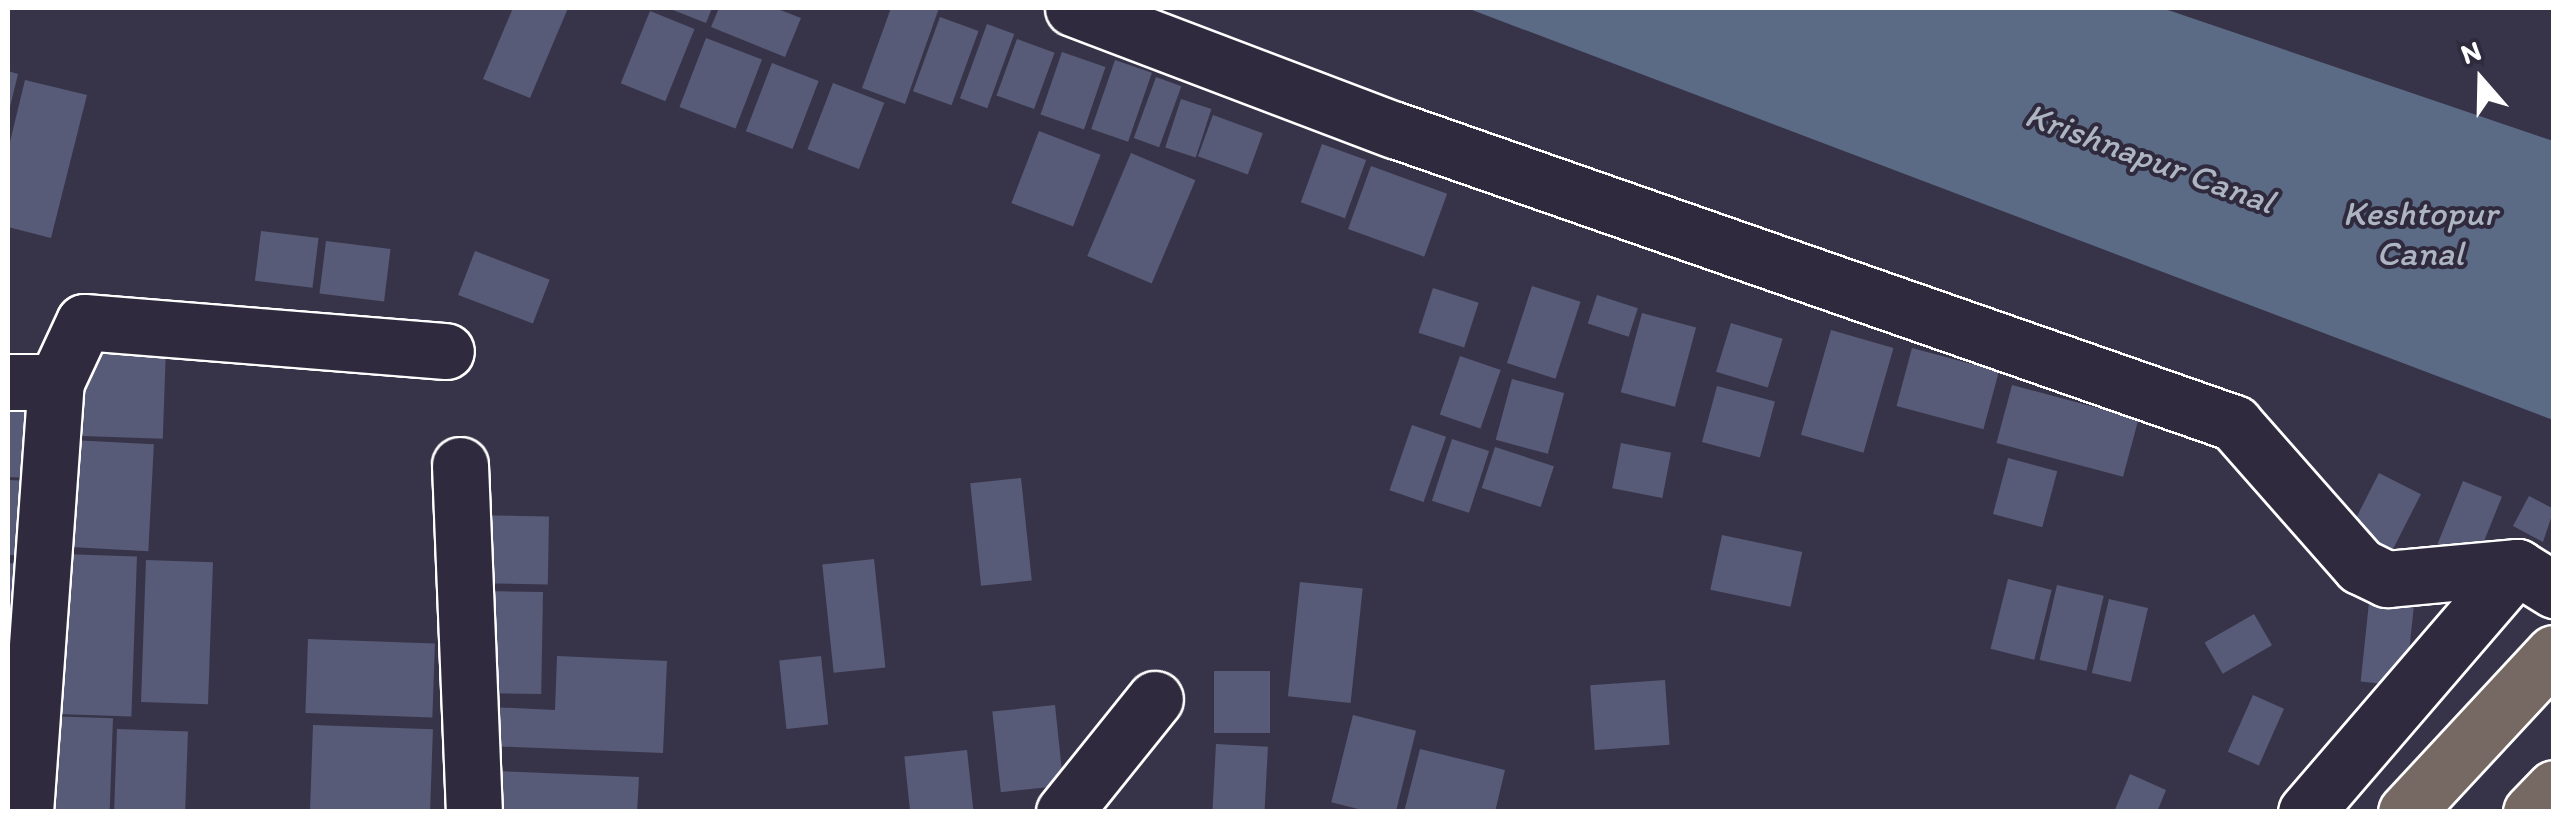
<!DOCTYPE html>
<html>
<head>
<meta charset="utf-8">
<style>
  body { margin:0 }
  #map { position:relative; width:2561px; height:819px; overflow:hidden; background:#373449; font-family:Itim,sans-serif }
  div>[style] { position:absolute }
  .water>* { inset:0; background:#5c6b85 }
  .building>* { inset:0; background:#575b77; transform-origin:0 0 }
  .roads { filter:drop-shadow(2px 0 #fff) drop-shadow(-2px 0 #fff) drop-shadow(0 2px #fff) drop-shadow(0 -2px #fff) }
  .minor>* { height:55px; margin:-27.5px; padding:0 27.5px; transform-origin:27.5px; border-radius:27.5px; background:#2f2a3d }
  .primary>* { height:55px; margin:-27.5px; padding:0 27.5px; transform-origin:27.5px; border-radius:27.5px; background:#766964 }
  span { translate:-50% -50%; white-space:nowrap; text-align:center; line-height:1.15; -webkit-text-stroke:8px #2f2a3d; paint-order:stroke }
  .water-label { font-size:35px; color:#aeb5c2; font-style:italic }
  .frame { position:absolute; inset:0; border:10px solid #fff; pointer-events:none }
  .north { position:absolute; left:2431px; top:30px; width:100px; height:100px; -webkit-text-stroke:8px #2f2a3d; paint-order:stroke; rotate:340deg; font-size:28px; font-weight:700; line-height:40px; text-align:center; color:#fff }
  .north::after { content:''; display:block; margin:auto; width:35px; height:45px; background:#fff; clip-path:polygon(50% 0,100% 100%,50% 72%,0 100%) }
</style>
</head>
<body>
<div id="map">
  <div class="water">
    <i style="clip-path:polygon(1467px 8px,2162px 8px,2553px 141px,2553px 420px)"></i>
  </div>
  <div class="building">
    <i style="clip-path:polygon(513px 8px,568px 8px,530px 98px,483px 79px)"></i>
    <i style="clip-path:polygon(668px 8px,712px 8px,706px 23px)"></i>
    <i style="clip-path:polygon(719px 8px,775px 8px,801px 18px,785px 57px,711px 27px)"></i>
    <i style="clip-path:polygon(891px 8px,939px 8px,905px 104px,862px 88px)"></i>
    <i style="left:650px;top:11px;width:48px;height:78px;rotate:22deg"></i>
    <i style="left:940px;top:17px;width:41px;height:79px;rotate:20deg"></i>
    <i style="left:987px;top:24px;width:29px;height:79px;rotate:20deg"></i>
    <i style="left:706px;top:38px;width:60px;height:74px;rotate:21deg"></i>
    <i style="left:1017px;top:39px;width:40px;height:60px;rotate:20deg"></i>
    <i style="left:1062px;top:52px;width:46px;height:66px;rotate:19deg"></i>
    <i style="left:1115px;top:60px;width:39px;height:73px;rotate:19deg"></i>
    <i style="left:772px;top:63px;width:50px;height:73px;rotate:21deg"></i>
    <i style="clip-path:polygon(8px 71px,18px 74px,9px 111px,8px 110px)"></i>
    <i style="left:1156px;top:77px;width:27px;height:65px;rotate:20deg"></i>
    <i style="clip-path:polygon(25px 80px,87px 95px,51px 238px,8px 227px,8px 150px)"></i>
    <i style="left:833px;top:83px;width:55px;height:71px;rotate:21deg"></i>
    <i style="left:1181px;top:99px;width:32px;height:51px;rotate:18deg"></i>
    <i style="left:1213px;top:115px;width:53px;height:44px;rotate:20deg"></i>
    <i style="left:1039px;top:131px;width:66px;height:77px;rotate:21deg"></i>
    <i style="left:1322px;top:144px;width:47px;height:62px;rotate:20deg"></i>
    <i style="left:1131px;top:153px;width:70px;height:112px;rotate:23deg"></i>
    <i style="left:1371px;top:166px;width:81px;height:67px;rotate:20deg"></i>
    <i style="left:261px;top:231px;width:58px;height:50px;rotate:7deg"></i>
    <i style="left:326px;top:241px;width:65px;height:53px;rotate:7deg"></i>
    <i style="left:475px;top:251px;width:80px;height:47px;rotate:21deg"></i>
    <i style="left:1532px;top:286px;width:51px;height:81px;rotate:18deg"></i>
    <i style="left:1433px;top:288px;width:48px;height:47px;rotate:18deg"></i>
    <i style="left:1597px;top:295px;width:43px;height:30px;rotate:18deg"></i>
    <i style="left:1642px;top:313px;width:56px;height:82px;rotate:15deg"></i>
    <i style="left:1731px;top:323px;width:54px;height:51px;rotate:17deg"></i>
    <i style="left:1831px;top:330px;width:65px;height:109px;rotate:16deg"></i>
    <i style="left:86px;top:345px;width:80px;height:91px;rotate:2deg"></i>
    <i style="left:1912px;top:348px;width:90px;height:60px;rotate:15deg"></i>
    <i style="left:1460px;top:356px;width:43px;height:62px;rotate:19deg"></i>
    <i style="left:1512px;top:379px;width:54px;height:63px;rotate:15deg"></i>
    <i style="left:2012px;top:385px;width:131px;height:60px;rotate:15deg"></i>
    <i style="left:1717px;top:386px;width:60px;height:58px;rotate:15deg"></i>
    <i style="left:8px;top:387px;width:37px;height:90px;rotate:2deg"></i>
    <i style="left:1412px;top:425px;width:36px;height:69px;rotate:19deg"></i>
    <i style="left:1452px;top:439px;width:39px;height:65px;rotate:18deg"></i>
    <i style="left:71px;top:440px;width:83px;height:107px;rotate:3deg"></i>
    <i style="left:1621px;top:443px;width:51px;height:46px;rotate:11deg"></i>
    <i style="left:1495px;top:447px;width:62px;height:43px;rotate:18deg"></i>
    <i style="left:2008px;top:458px;width:51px;height:58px;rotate:15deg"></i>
    <i style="left:2379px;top:473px;width:47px;height:75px;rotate:27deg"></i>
    <i style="left:1021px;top:478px;width:103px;height:51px;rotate:84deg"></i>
    <i style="clip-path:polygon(8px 480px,35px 481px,31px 556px,8px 555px)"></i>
    <i style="left:2463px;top:481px;width:42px;height:71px;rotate:22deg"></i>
    <i style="clip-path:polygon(2529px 496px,2554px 509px,2543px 542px,2513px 526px)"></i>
    <i style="left:468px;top:515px;width:81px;height:68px;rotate:1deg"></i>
    <i style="left:1722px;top:535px;width:82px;height:56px;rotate:12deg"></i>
    <i style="left:62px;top:554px;width:75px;height:160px;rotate:2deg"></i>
    <i style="left:874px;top:559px;width:109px;height:52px;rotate:84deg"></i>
    <i style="left:146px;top:560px;width:67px;height:142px;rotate:2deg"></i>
    <i style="clip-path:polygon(8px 563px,20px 564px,17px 636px,8px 635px)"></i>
    <i style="left:2008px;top:579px;width:45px;height:72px;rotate:14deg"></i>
    <i style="left:1300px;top:582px;width:63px;height:115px;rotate:6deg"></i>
    <i style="left:2057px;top:585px;width:48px;height:77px;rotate:13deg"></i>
    <i style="left:483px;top:591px;width:60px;height:102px;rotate:1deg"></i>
    <i style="left:2370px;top:593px;width:45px;height:89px;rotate:6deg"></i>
    <i style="left:2109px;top:599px;width:40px;height:76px;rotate:13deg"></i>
    <i style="left:2254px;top:614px;width:36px;height:57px;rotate:60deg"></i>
    <i style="left:308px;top:639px;width:127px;height:74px;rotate:2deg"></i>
    <i style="clip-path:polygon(557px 656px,667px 661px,663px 753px,488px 746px,491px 707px,555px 710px)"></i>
    <i style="left:821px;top:656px;width:69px;height:42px;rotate:84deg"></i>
    <i style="left:1214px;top:671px;width:56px;height:62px"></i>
    <i style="left:1665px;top:680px;width:65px;height:75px;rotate:86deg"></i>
    <i style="left:2253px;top:695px;width:34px;height:62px;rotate:24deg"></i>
    <i style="left:1055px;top:705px;width:81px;height:63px;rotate:84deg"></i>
    <i style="left:1353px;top:715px;width:65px;height:90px;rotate:14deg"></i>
    <i style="left:45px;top:716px;width:68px;height:96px;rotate:2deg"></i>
    <i style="left:313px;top:725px;width:120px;height:87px;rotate:2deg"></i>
    <i style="left:117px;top:729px;width:71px;height:83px;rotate:2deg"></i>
    <i style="left:1216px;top:744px;width:52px;height:68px;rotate:3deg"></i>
    <i style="clip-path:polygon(1420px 749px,1505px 770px,1495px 812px,1404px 812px)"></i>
    <i style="left:967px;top:750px;width:62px;height:63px;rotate:84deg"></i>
    <i style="clip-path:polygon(497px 771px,639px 777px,637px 812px,494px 812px)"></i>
    <i style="clip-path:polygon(2130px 774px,2166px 790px,2157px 812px,2114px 812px)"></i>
  </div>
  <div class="roads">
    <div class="minor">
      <i style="left:1073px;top:8px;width:344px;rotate:20.8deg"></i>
      <i style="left:1395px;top:130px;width:889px;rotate:19.25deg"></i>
      <i style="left:2234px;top:423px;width:191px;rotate:48.6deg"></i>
      <i style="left:2360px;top:566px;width:30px;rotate:26deg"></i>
      <i style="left:2387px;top:579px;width:131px;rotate:-5.3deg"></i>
      <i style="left:2517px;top:567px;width:44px;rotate:31.9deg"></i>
      <i style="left:8px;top:382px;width:48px"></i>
      <i style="left:460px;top:465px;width:347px;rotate:87.7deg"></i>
      <i style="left:25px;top:812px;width:431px;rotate:-85.9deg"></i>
      <i style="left:56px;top:382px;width:66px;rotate:-65deg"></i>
      <i style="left:84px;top:322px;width:363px;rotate:4.6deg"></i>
      <i style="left:1064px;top:812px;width:145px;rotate:-51.2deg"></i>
      <i style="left:2306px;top:812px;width:323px;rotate:-49.3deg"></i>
    </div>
    <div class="primary">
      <i style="left:2406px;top:812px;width:217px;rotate:-47.1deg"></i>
      <i style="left:2531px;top:812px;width:33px;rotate:-46deg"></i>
    </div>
  </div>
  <div class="water-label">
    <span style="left:2150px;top:158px;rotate:20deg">Krishnapur Canal</span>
    <span style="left:2420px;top:233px">Keshtopur<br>Canal</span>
  </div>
  <div class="frame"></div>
  <div class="north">N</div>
</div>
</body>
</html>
